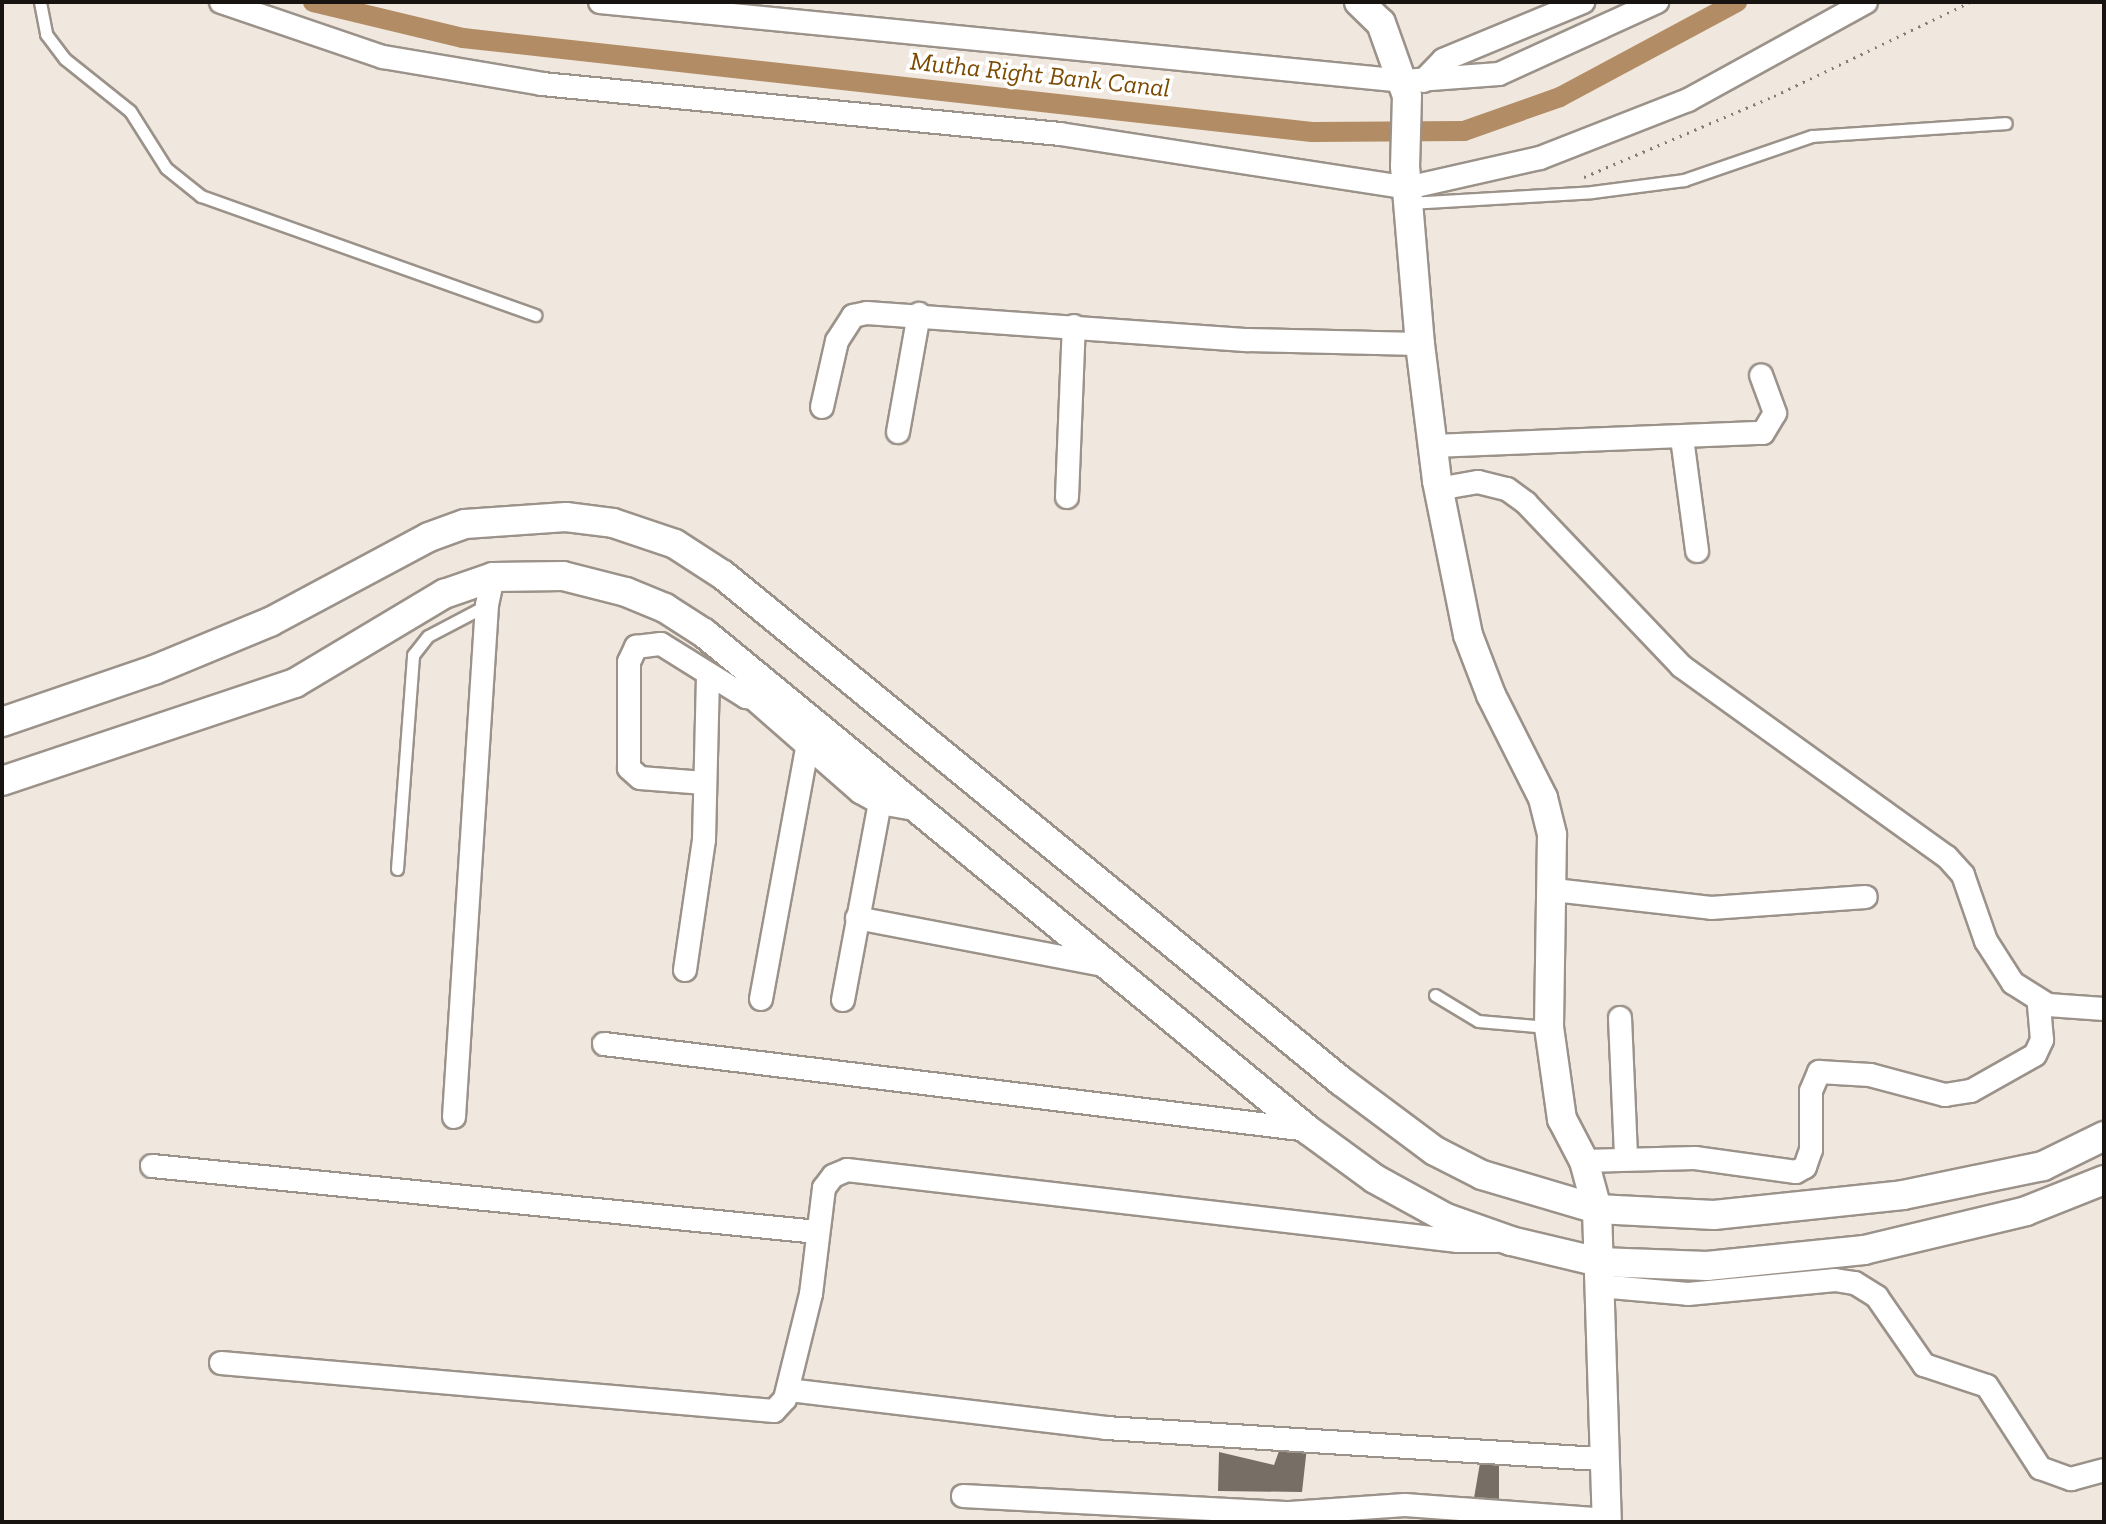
<!DOCTYPE html>
<html>
<head>
<meta charset="utf-8">
<style>
  body { margin:0 }
  #map { position:relative; width:2106px; height:1524px; overflow:hidden; background:#f0e7de; font-family:"Zilla Slab",serif }
  div>[style] { position:absolute }
  .canal>* { height:20px; margin:-10px; padding:0 10px; transform-origin:10px; border-radius:10px; background:#b18c64 }
  .building>* { inset:0; background:#776e66 }
  .path>* { height:3px; margin-top:-1.5px; transform-origin:0; background:repeating-linear-gradient(90deg,#827c76 0 2px,transparent 0 8px) }
  .roads { filter:drop-shadow(2px 0 #9b928a) drop-shadow(-2px 0 #9b928a) drop-shadow(0 2px #9b928a) drop-shadow(0 -2px #9b928a) }
  .service>* { height:11px; margin:-5.5px; padding:0 5.5px; transform-origin:5.5px; border-radius:5.5px; background:#fff }
  .minor>* { height:22px; margin:-11px; padding:0 11px; transform-origin:11px; border-radius:11px; background:#fff }
  .tertiary>* { height:28px; margin:-14px; padding:0 14px; transform-origin:14px; border-radius:14px; background:#fff }
  span { translate:-50% -50%; white-space:nowrap; text-align:center; line-height:1.15; -webkit-text-stroke:7px #fff; paint-order:stroke }
  .water-label { font-size:26px; color:#7b4a00; font-style:italic }
  .frame { position:absolute; inset:0; border:4px solid #161310; pointer-events:none }
</style>
</head>
<body>
<div id="map">
  <div class="canal">
    <i style="left:313px;top:2px;width:154px;rotate:13.5deg"></i>
    <i style="left:463px;top:38px;width:854px;rotate:6.32deg"></i>
    <i style="left:1312px;top:132px;width:152px;rotate:-0.4deg"></i>
    <i style="left:1464px;top:131px;width:102px;rotate:-19.5deg"></i>
    <i style="left:1560px;top:97px;width:201px;rotate:-28.2deg"></i>
  </div>
  <div class="building">
    <i style="clip-path:polygon(1307px 1447px,1302px 1492px,1218px 1491px,1219px 1452px,1274px 1465px,1279px 1451px)"></i>
    <i style="clip-path:polygon(1499px 1459px,1499px 1503px,1474px 1498px,1480px 1463px)"></i>
  </div>
  <div class="path">
    <i style="left:1584px;top:177px;width:207px;rotate:-23.1deg"></i>
    <i style="left:1774px;top:96px;width:217px;rotate:-25.6deg"></i>
  </div>
  <div class="roads">
    <div class="service">
      <i style="left:40px;top:2px;width:33px;rotate:79deg"></i>
      <i style="left:46px;top:34px;width:31px;rotate:53deg"></i>
      <i style="left:65px;top:59px;width:83px;rotate:38.7deg"></i>
      <i style="left:130px;top:111px;width:67px;rotate:57.7deg"></i>
      <i style="left:166px;top:168px;width:45px;rotate:38.7deg"></i>
      <i style="left:201px;top:196px;width:355px;rotate:19.6deg"></i>
      <i style="left:1409px;top:203px;width:183px;rotate:-3.4deg"></i>
      <i style="left:1592px;top:192px;width:93px;rotate:-7.4deg"></i>
      <i style="left:1684px;top:180px;width:135px;rotate:-19deg"></i>
      <i style="left:1812px;top:136px;width:194px;rotate:-3.8deg"></i>
      <i style="left:397px;top:869px;width:215px;rotate:-85.7deg"></i>
      <i style="left:413px;top:655px;width:24px;rotate:-52deg"></i>
      <i style="left:428px;top:636px;width:67px;rotate:-27.7deg"></i>
      <i style="left:1435px;top:995px;width:50px;rotate:31.2deg"></i>
      <i style="left:1478px;top:1021px;width:70px;rotate:4.9deg"></i>
    </div>
    <div class="minor">
      <i style="left:221px;top:2px;width:171px;rotate:18.8deg"></i>
      <i style="left:383px;top:57px;width:161px;rotate:9.6deg"></i>
      <i style="left:542px;top:84px;width:520px;rotate:5.51deg"></i>
      <i style="left:1060px;top:134px;width:351px;rotate:8.8deg"></i>
      <i style="left:1407px;top:188px;width:136px;rotate:-12.7deg"></i>
      <i style="left:1540px;top:158px;width:159px;rotate:-21.4deg"></i>
      <i style="left:1688px;top:100px;width:203px;rotate:-28.8deg"></i>
      <i style="left:600px;top:2px;width:808px;rotate:5.61deg"></i>
      <i style="left:1404px;top:81px;width:95px;rotate:-4.2deg"></i>
      <i style="left:1499px;top:74px;width:174px;rotate:-24.5deg"></i>
      <i style="left:1423px;top:81px;width:29px;rotate:-46deg"></i>
      <i style="left:1443px;top:60px;width:152px;rotate:-22.5deg"></i>
      <i style="left:822px;top:407px;width:68px;rotate:-77.2deg"></i>
      <i style="left:837px;top:341px;width:30px;rotate:-57deg"></i>
      <i style="left:853px;top:316px;width:14px;rotate:-12deg"></i>
      <i style="left:867px;top:313px;width:382px;rotate:4.1deg"></i>
      <i style="left:1248px;top:340px;width:172px;rotate:1.3deg"></i>
      <i style="left:898px;top:432px;width:120px;rotate:-79.9deg"></i>
      <i style="left:1682px;top:438px;width:114px;rotate:82.4deg"></i>
      <i style="left:1433px;top:446px;width:330px;rotate:-2.3deg"></i>
      <i style="left:1763px;top:433px;width:23px;rotate:-59deg"></i>
      <i style="left:1775px;top:413px;width:40px;rotate:-110.2deg"></i>
      <i style="left:1438px;top:489px;width:41px;rotate:-9.9deg"></i>
      <i style="left:1478px;top:482px;width:30px;rotate:14deg"></i>
      <i style="left:1507px;top:489px;width:24px;rotate:36deg"></i>
      <i style="left:1526px;top:503px;width:225px;rotate:46.4deg"></i>
      <i style="left:1681px;top:666px;width:327px;rotate:35.7deg"></i>
      <i style="left:1947px;top:857px;width:24px;rotate:48deg"></i>
      <i style="left:1963px;top:875px;width:70px;rotate:70.8deg"></i>
      <i style="left:1986px;top:941px;width:50px;rotate:57.3deg"></i>
      <i style="left:2013px;top:983px;width:41px;rotate:32.2deg"></i>
      <i style="left:2048px;top:1005px;width:56px;rotate:4.1deg"></i>
      <i style="left:1067px;top:497px;width:171px;rotate:-87.7deg"></i>
      <i style="left:755px;top:700px;width:140px;rotate:41.2deg"></i>
      <i style="left:860px;top:792px;width:23px;rotate:29deg"></i>
      <i style="left:880px;top:803px;width:40px;rotate:10deg"></i>
      <i style="left:704px;top:783px;width:64px;rotate:-175.5deg"></i>
      <i style="left:640px;top:778px;width:15px;rotate:-138deg"></i>
      <i style="left:629px;top:768px;width:106px;rotate:-90deg"></i>
      <i style="left:629px;top:662px;width:17px;rotate:-65deg"></i>
      <i style="left:636px;top:647px;width:25px;rotate:-7deg"></i>
      <i style="left:661px;top:644px;width:100px;rotate:31.9deg"></i>
      <i style="left:746px;top:697px;width:45px;rotate:7.6deg"></i>
      <i style="left:1554px;top:890px;width:158px;rotate:6.5deg"></i>
      <i style="left:1711px;top:908px;width:155px;rotate:-4.1deg"></i>
      <i style="left:857px;top:918px;width:257px;rotate:10.8deg"></i>
      <i style="left:685px;top:970px;width:131px;rotate:-81.7deg"></i>
      <i style="left:704px;top:840px;width:162px;rotate:-88.6deg"></i>
      <i style="left:761px;top:999px;width:254px;rotate:-79.6deg"></i>
      <i style="left:843px;top:1000px;width:200px;rotate:-79.4deg"></i>
      <i style="left:1620px;top:1018px;width:140px;rotate:87.5deg"></i>
      <i style="left:604px;top:1044px;width:709px;rotate:6.96deg"></i>
      <i style="left:454px;top:1117px;width:513px;rotate:-86.31deg"></i>
      <i style="left:487px;top:605px;width:29px;rotate:-78deg"></i>
      <i style="left:1584px;top:1161px;width:111px;rotate:-1.5deg"></i>
      <i style="left:1695px;top:1158px;width:102px;rotate:7.9deg"></i>
      <i style="left:1796px;top:1172px;width:10px;rotate:-29deg"></i>
      <i style="left:1805px;top:1167px;width:18px;rotate:-71deg"></i>
      <i style="left:1811px;top:1150px;width:59px;rotate:-90deg"></i>
      <i style="left:1811px;top:1091px;width:21px;rotate:-67deg"></i>
      <i style="left:1819px;top:1072px;width:51px;rotate:3.4deg"></i>
      <i style="left:1870px;top:1075px;width:78px;rotate:14.9deg"></i>
      <i style="left:1945px;top:1095px;width:26px;rotate:-9deg"></i>
      <i style="left:1971px;top:1091px;width:73px;rotate:-29.4deg"></i>
      <i style="left:2035px;top:1055px;width:17px;rotate:-65deg"></i>
      <i style="left:2042px;top:1040px;width:38px;rotate:-95deg"></i>
      <i style="left:152px;top:1166px;width:669px;rotate:5.66deg"></i>
      <i style="left:1599px;top:1286px;width:89px;rotate:5.1deg"></i>
      <i style="left:1688px;top:1294px;width:148px;rotate:-5.4deg"></i>
      <i style="left:1835px;top:1280px;width:20px;rotate:9deg"></i>
      <i style="left:1855px;top:1283px;width:26px;rotate:32deg"></i>
      <i style="left:1877px;top:1297px;width:83px;rotate:55.3deg"></i>
      <i style="left:1924px;top:1365px;width:66px;rotate:18.4deg"></i>
      <i style="left:1987px;top:1386px;width:98px;rotate:57.1deg"></i>
      <i style="left:2040px;top:1468px;width:33px;rotate:20deg"></i>
      <i style="left:2071px;top:1479px;width:34px;rotate:-15deg"></i>
      <i style="left:221px;top:1363px;width:555px;rotate:4.96deg"></i>
      <i style="left:774px;top:1411px;width:16px;rotate:-47deg"></i>
      <i style="left:785px;top:1399px;width:108px;rotate:-76.1deg"></i>
      <i style="left:811px;top:1294px;width:107px;rotate:-83deg"></i>
      <i style="left:824px;top:1188px;width:15px;rotate:-53deg"></i>
      <i style="left:833px;top:1176px;width:15px;rotate:-23deg"></i>
      <i style="left:847px;top:1170px;width:615px;rotate:6.63deg"></i>
      <i style="left:1458px;top:1241px;width:38px"></i>
      <i style="left:788px;top:1390px;width:320px;rotate:6.8deg"></i>
      <i style="left:1106px;top:1428px;width:497px;rotate:3.6deg"></i>
      <i style="left:963px;top:1496px;width:327px;rotate:3deg"></i>
      <i style="left:1290px;top:1513px;width:115px;rotate:-4deg"></i>
      <i style="left:1405px;top:1505px;width:203px;rotate:4.2deg"></i>
    </div>
    <div class="tertiary">
      <i style="left:1359px;top:2px;width:30px;rotate:44deg"></i>
      <i style="left:1381px;top:23px;width:77px;rotate:70.4deg"></i>
      <i style="left:1407px;top:96px;width:70px;rotate:91.6deg"></i>
      <i style="left:1405px;top:166px;width:179px;rotate:85.2deg"></i>
      <i style="left:1420px;top:344px;width:138px;rotate:82.9deg"></i>
      <i style="left:1437px;top:481px;width:157px;rotate:78.6deg"></i>
      <i style="left:1468px;top:635px;width:64px;rotate:69deg"></i>
      <i style="left:1491px;top:695px;width:115px;rotate:63.2deg"></i>
      <i style="left:1543px;top:798px;width:38px;rotate:76deg"></i>
      <i style="left:1552px;top:835px;width:192px;rotate:90.9deg"></i>
      <i style="left:1549px;top:1027px;width:93px;rotate:82deg"></i>
      <i style="left:1562px;top:1119px;width:47px;rotate:62.4deg"></i>
      <i style="left:1584px;top:1161px;width:50px;rotate:74.8deg"></i>
      <i style="left:1597px;top:1209px;width:313px;rotate:88.2deg"></i>
      <i style="left:2px;top:722px;width:161px;rotate:-18.9deg"></i>
      <i style="left:154px;top:670px;width:126px;rotate:-22.5deg"></i>
      <i style="left:270px;top:622px;width:180px;rotate:-28.1deg"></i>
      <i style="left:429px;top:537px;width:38px;rotate:-20deg"></i>
      <i style="left:465px;top:524px;width:101px;rotate:-4deg"></i>
      <i style="left:566px;top:517px;width:47px;rotate:7.3deg"></i>
      <i style="left:613px;top:523px;width:65px;rotate:18.7deg"></i>
      <i style="left:675px;top:544px;width:57px;rotate:32.9deg"></i>
      <i style="left:723px;top:575px;width:799px;rotate:39.31deg"></i>
      <i style="left:1341px;top:1081px;width:117px;rotate:36.7deg"></i>
      <i style="left:1435px;top:1151px;width:53px;rotate:27.1deg"></i>
      <i style="left:1482px;top:1175px;width:120px;rotate:16.5deg"></i>
      <i style="left:1597px;top:1209px;width:117px;rotate:2.9deg"></i>
      <i style="left:1714px;top:1215px;width:190px;rotate:-6deg"></i>
      <i style="left:1903px;top:1195px;width:143px;rotate:-11.7deg"></i>
      <i style="left:2043px;top:1166px;width:68px;rotate:-26.2deg"></i>
      <i style="left:2px;top:781px;width:309px;rotate:-18.5deg"></i>
      <i style="left:295px;top:683px;width:174px;rotate:-30.9deg"></i>
      <i style="left:444px;top:594px;width:52px;rotate:-19.1deg"></i>
      <i style="left:493px;top:577px;width:70px;rotate:-0.8deg"></i>
      <i style="left:563px;top:576px;width:65px;rotate:14.3deg"></i>
      <i style="left:626px;top:592px;width:42px;rotate:22.3deg"></i>
      <i style="left:665px;top:608px;width:46px;rotate:32.7deg"></i>
      <i style="left:704px;top:633px;width:782px;rotate:39.45deg"></i>
      <i style="left:1308px;top:1130px;width:83px;rotate:36.2deg"></i>
      <i style="left:1375px;top:1179px;width:81px;rotate:28.8deg"></i>
      <i style="left:1446px;top:1218px;width:69px;rotate:19.5deg"></i>
      <i style="left:1511px;top:1241px;width:90px;rotate:13.4deg"></i>
      <i style="left:1599px;top:1262px;width:108px;rotate:2.1deg"></i>
      <i style="left:1707px;top:1266px;width:158px;rotate:-5.8deg"></i>
      <i style="left:1864px;top:1250px;width:167px;rotate:-13.5deg"></i>
      <i style="left:2026px;top:1211px;width:84px;rotate:-21.7deg"></i>
    </div>
  </div>
  <div class="water-label">
    <span style="left:1040px;top:75px;rotate:6deg">Mutha Right Bank Canal</span>
  </div>
  <div class="frame"></div>
</div>
</body>
</html>
